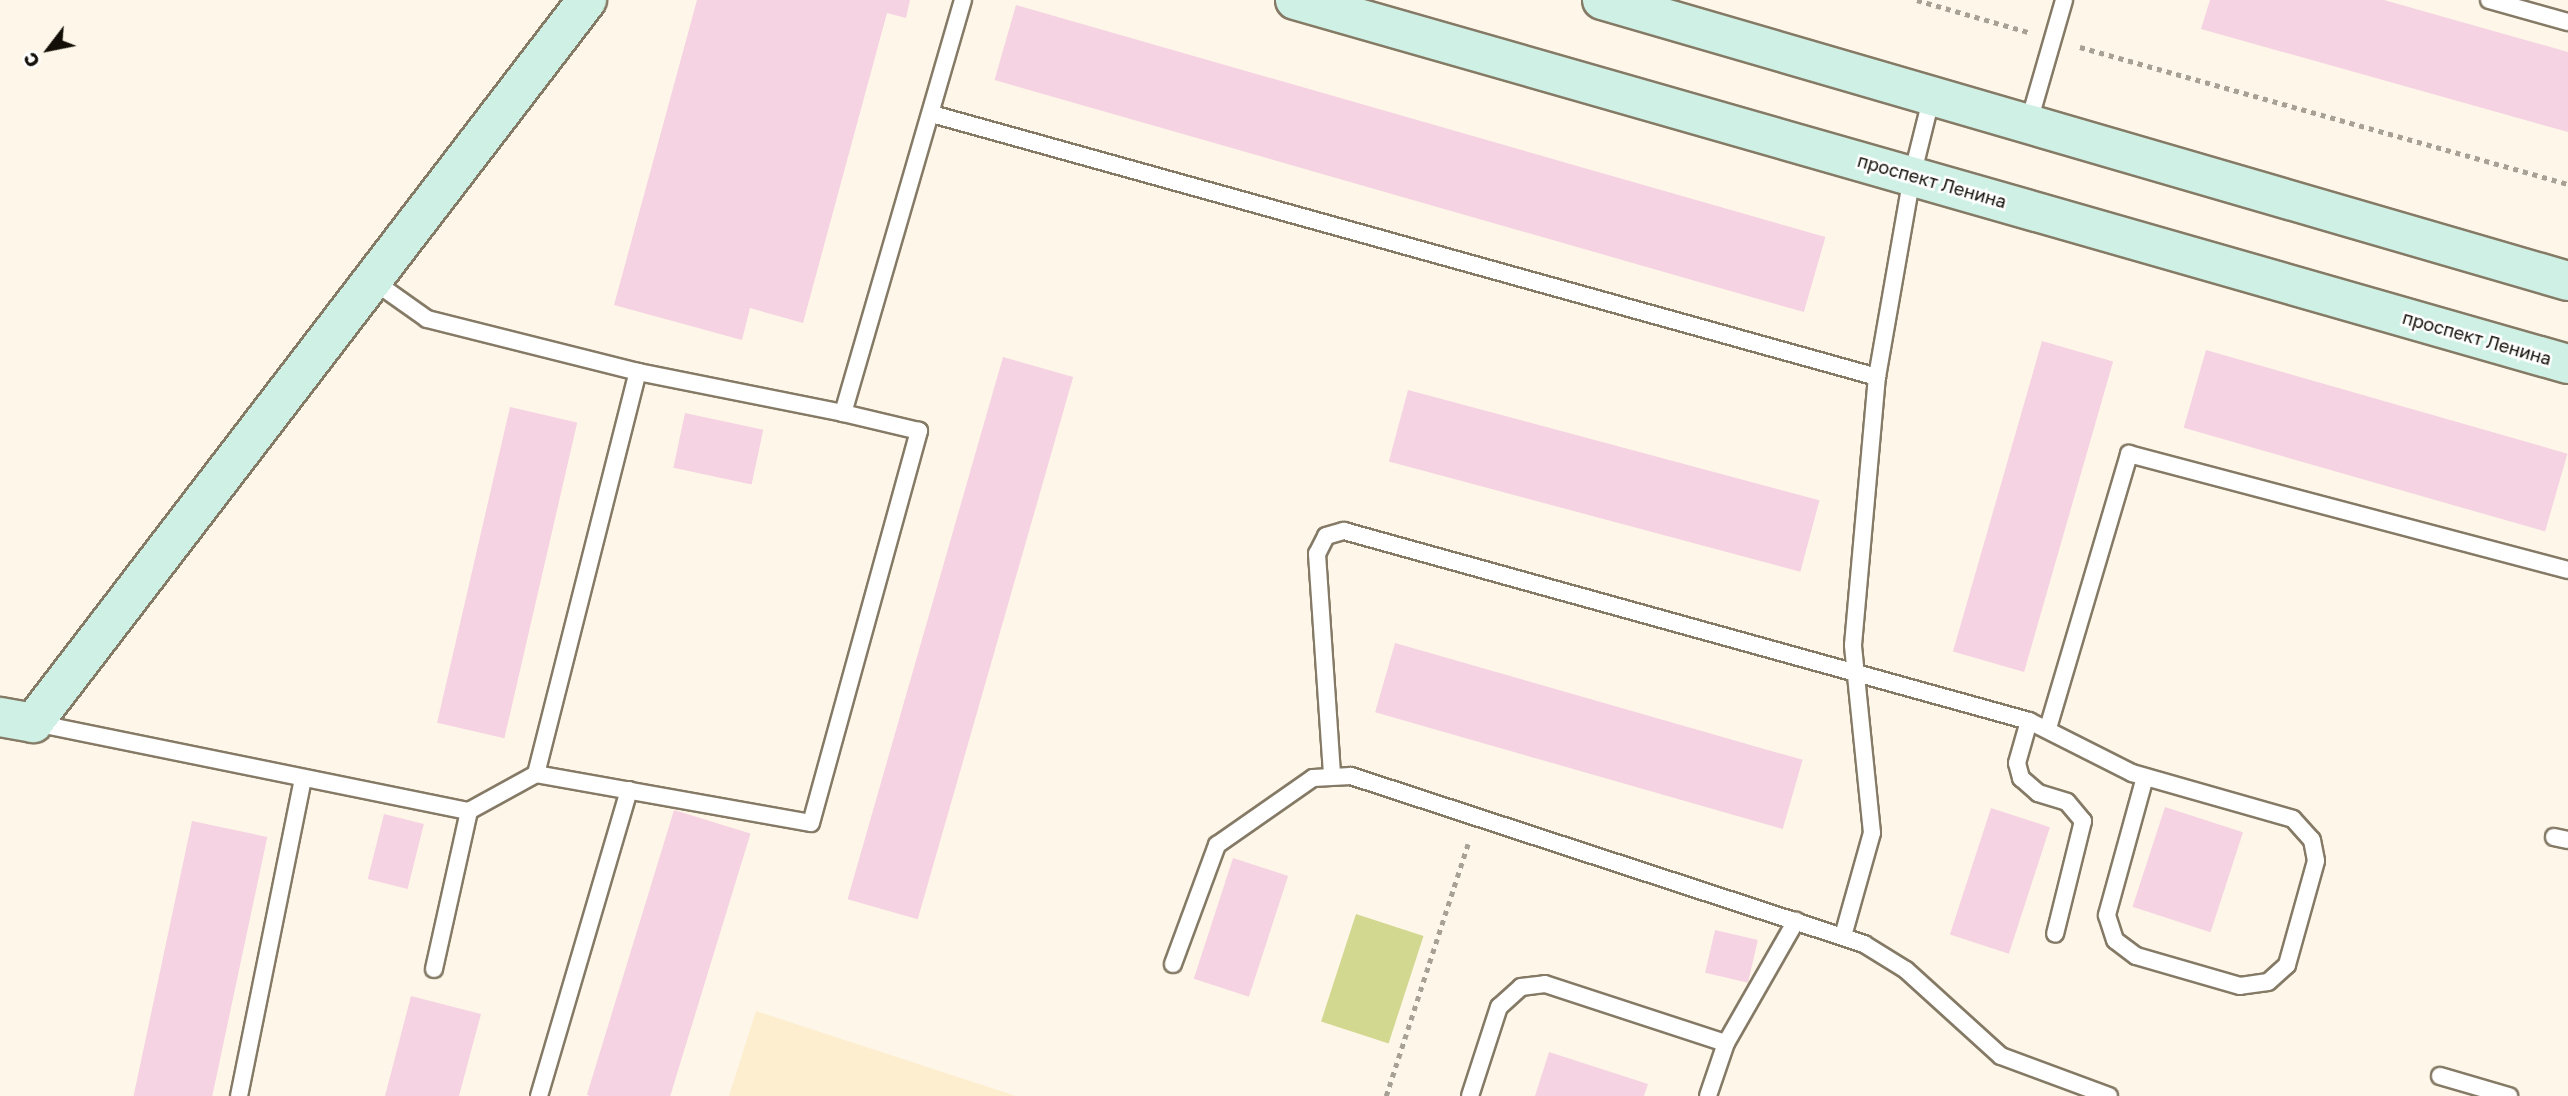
<!DOCTYPE html>
<html>
<head>
<meta charset="utf-8">
<style>
  body { margin:0 }
  #map { position:relative; width:2568px; height:1096px; overflow:hidden; background:#fef7e9; font-family:"Golos Text",sans-serif }
  div>[style] { position:absolute }
  .built>* { inset:0; background:#fdeecf }
  .green>* { inset:0; background:#d2d890; transform-origin:0 0 }
  .building>* { inset:0; background:#f5d3e2; transform-origin:0 0 }
  .path>* { height:4.5px; margin-top:-2.25px; transform-origin:0; background:repeating-linear-gradient(90deg,#a6a095 0 5px,transparent 0 10px) }
  .roads { filter:drop-shadow(2px 0 #857a66) drop-shadow(-2px 0 #857a66) drop-shadow(0 2px #857a66) drop-shadow(0 -2px #857a66) }
  .lane>* { height:16px; margin:-8px; padding:0 8px; transform-origin:8px; border-radius:8px; background:#fff }
  .secondary>* { height:38px; margin:-19px; padding:0 19px; transform-origin:19px; border-radius:19px; background:#cff1e5 }
  span { translate:-50% -50%; white-space:nowrap; text-align:center; line-height:1.15; -webkit-text-stroke:5px #fff; paint-order:stroke }
  .street-label { font-size:18px; color:#130f08 }
  .north { position:absolute; left:14px; top:14px; width:70px; height:70px; -webkit-text-stroke:5px #fff; paint-order:stroke; rotate:238deg; font-size:19px; font-weight:700; line-height:28px; text-align:center; color:#130f08 }
  .north::after { content:''; display:block; margin:auto; width:24px; height:32px; background:#130f08; clip-path:polygon(50% 0,100% 100%,50% 72%,0 100%) }
</style>
</head>
<body>
<div id="map">
  <div class="built">
    <i style="clip-path:polygon(756px 1011px,1016px 1096px,729px 1096px)"></i>
  </div>
  <div class="green">
    <i style="left:1356px;top:914px;width:71px;height:113px;rotate:18deg"></i>
  </div>
  <div class="building">
    <i style="clip-path:polygon(697px 0,910px 0,906px 18px,887px 13px,803px 323px,750px 308px,742px 340px,614px 305px)"></i>
    <i style="clip-path:polygon(2210px 0,2384px 0,2568px 52px,2568px 132px,2201px 29px)"></i>
    <i style="left:1016px;top:5px;width:842px;height:78px;rotate:16deg"></i>
    <i style="left:2042px;top:341px;width:74px;height:323px;rotate:16deg"></i>
    <i style="left:2206px;top:350px;width:376px;height:81px;rotate:16deg"></i>
    <i style="left:1003px;top:357px;width:73px;height:564px;rotate:16deg"></i>
    <i style="left:1408px;top:390px;width:426px;height:74px;rotate:15deg"></i>
    <i style="left:510px;top:407px;width:69px;height:324px;rotate:13deg"></i>
    <i style="left:685px;top:413px;width:80px;height:56px;rotate:12deg"></i>
    <i style="left:1395px;top:643px;width:424px;height:72px;rotate:16deg"></i>
    <i style="left:2165px;top:807px;width:82px;height:105px;rotate:18deg"></i>
    <i style="left:1991px;top:808px;width:62px;height:133px;rotate:18deg"></i>
    <i style="left:674px;top:810px;width:80px;height:298px;rotate:17deg"></i>
    <i style="left:384px;top:814px;width:41px;height:67px;rotate:14deg"></i>
    <i style="left:192px;top:821px;width:77px;height:282px;rotate:12deg"></i>
    <i style="left:1233px;top:858px;width:58px;height:127px;rotate:18deg"></i>
    <i style="left:1715px;top:930px;width:44px;height:44px;rotate:13deg"></i>
    <i style="clip-path:polygon(411px 996px,481px 1014px,459px 1096px,385px 1096px)"></i>
    <i style="clip-path:polygon(1549px 1052px,1648px 1084px,1644px 1096px,1535px 1096px)"></i>
  </div>
  <div class="path">
    <i style="left:1917px;top:0;width:116px;rotate:16.1deg"></i>
    <i style="left:2080px;top:47px;width:507px;rotate:15.68deg"></i>
    <i style="left:1386px;top:1096px;width:265px;rotate:-72deg"></i>
  </div>
  <div class="roads">
    <div class="lane">
      <i style="left:2489px;top:0;width:82px;rotate:15.6deg"></i>
      <i style="left:932px;top:114px;width:981px;rotate:15.55deg"></i>
      <i style="left:2028px;top:125px;width:130px;rotate:-73.9deg"></i>
      <i style="left:372px;top:280px;width:67px;rotate:35.3deg"></i>
      <i style="left:427px;top:319px;width:218px;rotate:14.1deg"></i>
      <i style="left:2029px;top:721px;width:44px;rotate:105.9deg"></i>
      <i style="left:2017px;top:763px;width:16px;rotate:75deg"></i>
      <i style="left:2021px;top:778px;width:23px;rotate:41deg"></i>
      <i style="left:2038px;top:793px;width:30px;rotate:17deg"></i>
      <i style="left:2067px;top:802px;width:25px;rotate:50deg"></i>
      <i style="left:2083px;top:821px;width:116px;rotate:103.9deg"></i>
      <i style="left:35px;top:723px;width:443px;rotate:11.5deg"></i>
      <i style="left:2048px;top:728px;width:286px;rotate:-73.5deg"></i>
      <i style="left:2129px;top:454px;width:454px;rotate:14.8deg"></i>
      <i style="left:536px;top:774px;width:279px;rotate:10.1deg"></i>
      <i style="left:811px;top:823px;width:407px;rotate:-74.6deg"></i>
      <i style="left:919px;top:431px;width:78px;rotate:-166.7deg"></i>
      <i style="left:1332px;top:774px;width:221px;rotate:-93.9deg"></i>
      <i style="left:1317px;top:554px;width:20px;rotate:-63deg"></i>
      <i style="left:1326px;top:536px;width:19px;rotate:-16deg"></i>
      <i style="left:1344px;top:531px;width:711px;rotate:15.5deg"></i>
      <i style="left:2029px;top:721px;width:115px;rotate:26.8deg"></i>
      <i style="left:2132px;top:773px;width:167px;rotate:15.9deg"></i>
      <i style="left:2293px;top:819px;width:28px;rotate:48deg"></i>
      <i style="left:2312px;top:840px;width:21px;rotate:79deg"></i>
      <i style="left:2316px;top:861px;width:108px;rotate:105.6deg"></i>
      <i style="left:2287px;top:965px;width:25px;rotate:138deg"></i>
      <i style="left:2268px;top:982px;width:28px;rotate:172deg"></i>
      <i style="left:2240px;top:986px;width:108px;rotate:-163.9deg"></i>
      <i style="left:2136px;top:956px;width:26px;rotate:-143deg"></i>
      <i style="left:2115px;top:940px;width:26px;rotate:-108deg"></i>
      <i style="left:2107px;top:915px;width:143px;rotate:-74.6deg"></i>
      <i style="left:2554px;top:837px;width:14px;rotate:12deg"></i>
      <i style="left:1843px;top:936px;width:107px;rotate:-74.3deg"></i>
      <i style="left:1872px;top:833px;width:189px;rotate:-95.8deg"></i>
      <i style="left:1853px;top:645px;width:269px;rotate:-84.9deg"></i>
      <i style="left:1877px;top:377px;width:204px;rotate:-80.1deg"></i>
      <i style="left:1912px;top:176px;width:82px;rotate:-76deg"></i>
      <i style="left:1173px;top:964px;width:127px;rotate:-69.7deg"></i>
      <i style="left:1217px;top:845px;width:117px;rotate:-34.9deg"></i>
      <i style="left:1313px;top:778px;width:38px;rotate:-3deg"></i>
      <i style="left:1351px;top:776px;width:540px;rotate:18.13deg"></i>
      <i style="left:1864px;top:944px;width:49px;rotate:31.8deg"></i>
      <i style="left:1906px;top:970px;width:128px;rotate:42.2deg"></i>
      <i style="left:2001px;top:1056px;width:115px;rotate:20.3deg"></i>
      <i style="left:434px;top:969px;width:162px;rotate:-77.5deg"></i>
      <i style="left:469px;top:811px;width:77px;rotate:-28.9deg"></i>
      <i style="left:536px;top:774px;width:415px;rotate:-75.8deg"></i>
      <i style="left:638px;top:372px;width:209px;rotate:11.3deg"></i>
      <i style="left:843px;top:413px;width:430px;rotate:-73.8deg"></i>
      <i style="left:1726px;top:1043px;width:141px;rotate:-60.2deg"></i>
      <i style="left:2440px;top:1076px;width:72px;rotate:16.2deg"></i>
      <i style="left:239px;top:1096px;width:324px;rotate:-78.6deg"></i>
      <i style="left:539px;top:1096px;width:319px;rotate:-73.6deg"></i>
      <i style="left:1470px;top:1096px;width:94px;rotate:-72deg"></i>
      <i style="left:1499px;top:1007px;width:30px;rotate:-42deg"></i>
      <i style="left:1521px;top:987px;width:24px;rotate:-7deg"></i>
      <i style="left:1545px;top:984px;width:190px;rotate:18.1deg"></i>
      <i style="left:1726px;top:1043px;width:56px;rotate:108.8deg"></i>
    </div>
    <div class="secondary">
      <i style="left:1295px;top:0;width:1324px;rotate:15.96deg"></i>
      <i style="left:1602px;top:0;width:1006px;rotate:16.22deg"></i>
      <i style="left:0;top:717px;width:34px;rotate:10deg"></i>
      <i style="left:33px;top:723px;width:911px;rotate:-52.54deg"></i>
    </div>
  </div>
  <div class="street-label">
    <span style="left:1932px;top:181px;rotate:16deg">проспект Ленина</span>
    <span style="left:2477px;top:338px;rotate:16deg">проспект Ленина</span>
  </div>
  <div class="north">С</div>
</div>
</body>
</html>
